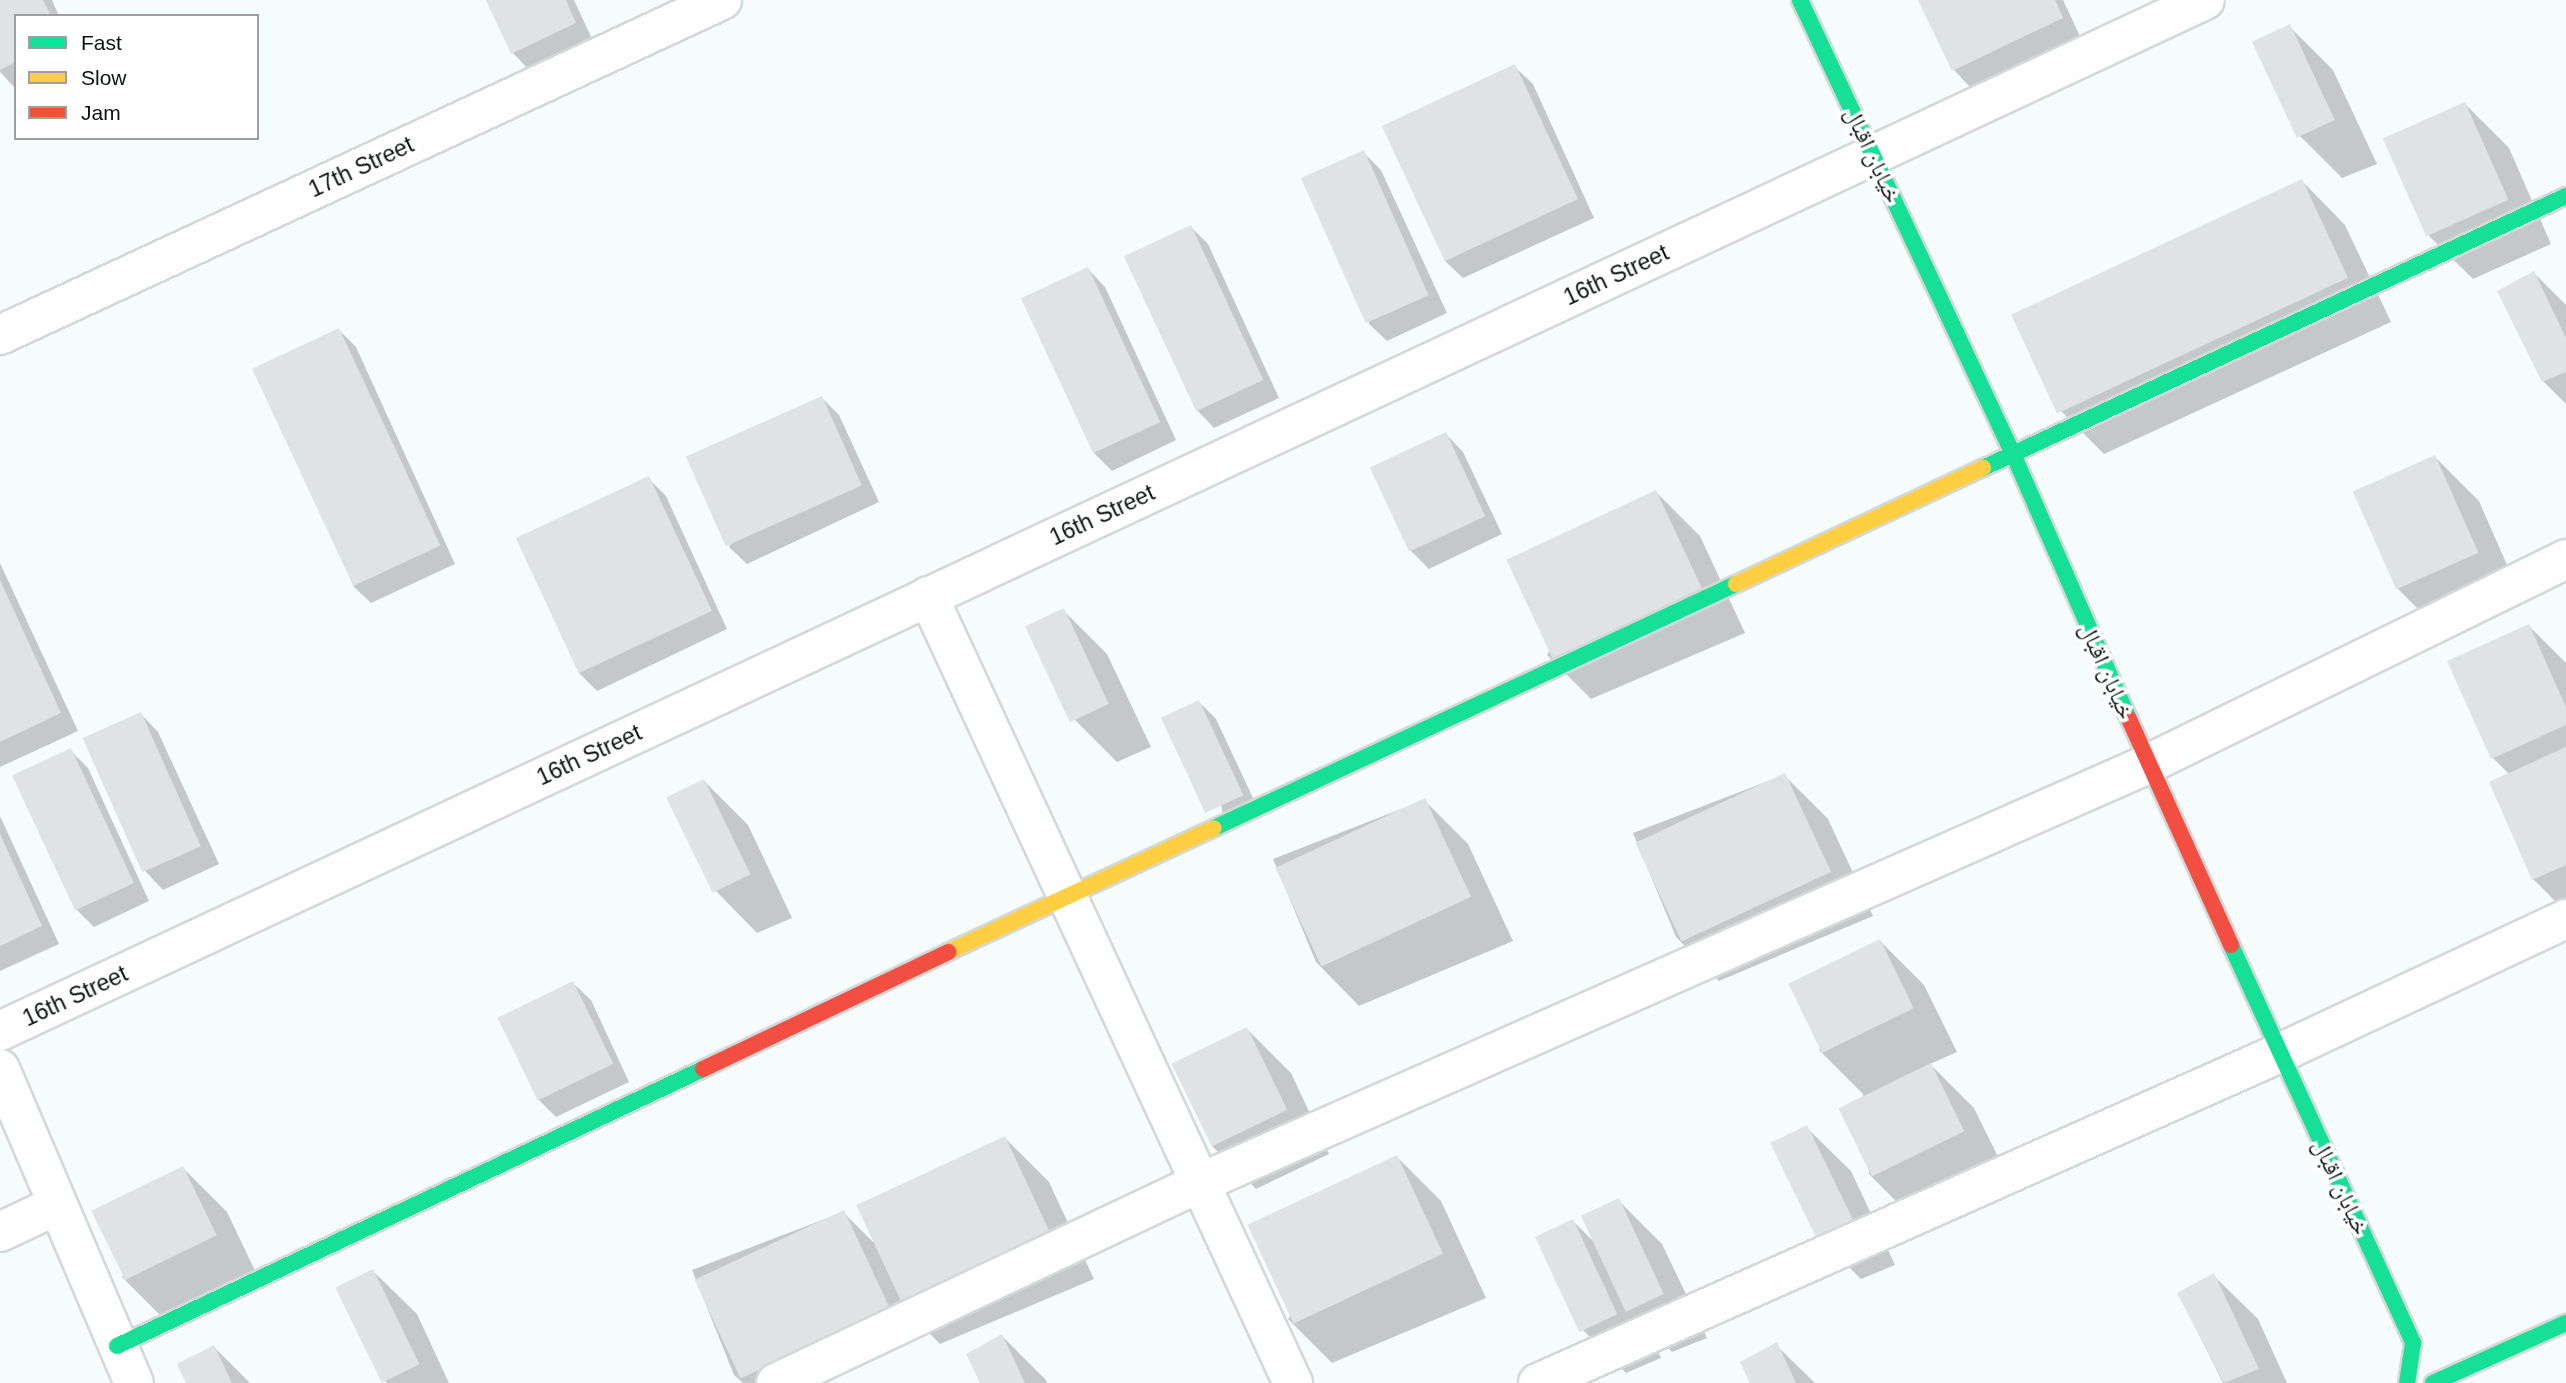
<!DOCTYPE html>
<html>
<head>
<meta charset="utf-8">
<style>
  body { margin:0 }
  #map { position:relative; width:2566px; height:1383px; overflow:hidden; background:#f6fbfc; font-family:Arial,"Noto Naskh Arabic",sans-serif }
  div>[style] { position:absolute }
  .shadow>* { inset:0; background:#0003 }
  .building>* { inset:0; background:#dfe3e4; transform-origin:0 0 }
  .roads { filter:drop-shadow(2px 0 #d3d8d8) drop-shadow(-2px 0 #d3d8d8) drop-shadow(0 2px #d3d8d8) drop-shadow(0 -2px #d3d8d8) }
  .street>* { height:38px; margin:-19px; padding:0 19px; transform-origin:19px; border-radius:19px; background:#fefeff }
  .fast>* { height:16px; margin:-8px; padding:0 8px; transform-origin:8px; border-radius:8px; background:#16e098 }
  .slow>* { height:16px; margin:-8px; padding:0 8px; transform-origin:8px; border-radius:8px; background:#ffcf43 }
  .jam>* { height:16px; margin:-8px; padding:0 8px; transform-origin:8px; border-radius:8px; background:#f24e42 }
  span { translate:-50% -50%; white-space:nowrap; text-align:center; line-height:1.15; -webkit-text-stroke:7px #fff; paint-order:stroke }
  .street-label { font-size:23px; color:#0d1112 }
  .legend { position:absolute; left:14px; top:14px; width:245px; height:126px; box-sizing:border-box; background:#fff; border:2px solid #9ea0a0; margin:0; padding:9px 12px; list-style:none; font-size:21px; color:#0d1112 }
  .legend li { display:flex; align-items:center; gap:14px; height:35px }
  .legend b { width:35px; border:2px solid #9ea0a0 }
</style>
</head>
<body>
<div id="map">
  <div class="shadow">
    <i style="clip-path:polygon(0 0,52px 0,59px 16px,16px 16px,15px 88px,0 72px)"></i>
    <i style="clip-path:polygon(488px 0,574px 0,593px 41px,530px 71px,513px 53px)"></i>
    <i style="clip-path:polygon(1920px 0,2063px 0,2080px 36px,1971px 88px,1954px 70px)"></i>
    <i style="clip-path:polygon(2289px 26px,2333px 70px,2377px 164px,2342px 178px,2298px 134px)"></i>
    <i style="clip-path:polygon(1515px 67px,1533px 84px,1594px 218px,1463px 278px,1445px 261px)"></i>
    <i style="clip-path:polygon(2465px 104px,2509px 148px,2551px 244px,2473px 279px,2429px 236px)"></i>
    <i style="clip-path:polygon(1363px 152px,1381px 170px,1447px 313px,1387px 341px,1369px 324px)"></i>
    <i style="clip-path:polygon(2302px 181px,2345px 225px,2391px 322px,2104px 454px,2060px 410px)"></i>
    <i style="clip-path:polygon(1191px 227px,1208px 244px,1279px 398px,1214px 428px,1197px 410px)"></i>
    <i style="clip-path:polygon(1088px 269px,1105px 287px,1176px 440px,1112px 471px,1094px 453px)"></i>
    <i style="clip-path:polygon(2534px 273px,2566px 305px,2566px 404px,2543px 381px)"></i>
    <i style="clip-path:polygon(339px 330px,356px 347px,455px 564px,371px 603px,353px 586px)"></i>
    <i style="clip-path:polygon(822px 398px,839px 415px,879px 502px,747px 564px,729px 547px)"></i>
    <i style="clip-path:polygon(1446px 434px,1463px 452px,1502px 534px,1429px 569px,1411px 551px)"></i>
    <i style="clip-path:polygon(2435px 457px,2479px 501px,2521px 597px,2442px 633px,2398px 589px)"></i>
    <i style="clip-path:polygon(648px 478px,666px 496px,727px 629px,597px 691px,579px 673px)"></i>
    <i style="clip-path:polygon(1656px 492px,1700px 536px,1745px 633px,1591px 699px,1547px 655px)"></i>
    <i style="clip-path:polygon(0 563px,78px 731px,0 767px)"></i>
    <i style="clip-path:polygon(1063px 610px,1107px 654px,1151px 747px,1117px 762px,1073px 718px)"></i>
    <i style="clip-path:polygon(2529px 626px,2566px 663px,2566px 912px,2533px 879px,2509px 774px,2493px 758px)"></i>
    <i style="clip-path:polygon(1199px 702px,1216px 719px,1260px 813px,1226px 828px)"></i>
    <i style="clip-path:polygon(141px 714px,158px 732px,219px 864px,163px 890px,146px 872px,85px 740px)"></i>
    <i style="clip-path:polygon(70px 750px,88px 768px,149px 901px,94px 927px,76px 909px)"></i>
    <i style="clip-path:polygon(1784px 775px,1828px 819px,1873px 916px,1719px 981px,1676px 937px,1633px 833px)"></i>
    <i style="clip-path:polygon(704px 781px,748px 825px,792px 918px,757px 933px,714px 889px)"></i>
    <i style="clip-path:polygon(1424px 800px,1468px 844px,1513px 941px,1359px 1006px,1316px 962px,1273px 859px)"></i>
    <i style="clip-path:polygon(0 816px,59px 944px,0 971px)"></i>
    <i style="clip-path:polygon(1880px 941px,1924px 985px,1957px 1052px,1930px 1064px,1974px 1108px,2007px 1175px,1913px 1218px,1869px 1174px,1863px 1094px,1819px 1050px)"></i>
    <i style="clip-path:polygon(573px 983px,591px 1000px,629px 1082px,556px 1117px,538px 1099px,500px 1018px)"></i>
    <i style="clip-path:polygon(1247px 1029px,1291px 1073px,1329px 1154px,1256px 1189px,1212px 1146px)"></i>
    <i style="clip-path:polygon(1807px 1128px,1851px 1171px,1895px 1265px,1861px 1279px,1817px 1236px)"></i>
    <i style="clip-path:polygon(1005px 1138px,1049px 1182px,1094px 1279px,940px 1344px,900px 1303px,914px 1335px,801px 1383px,743px 1383px,734px 1375px,692px 1270px,843px 1212px,873px 1242px)"></i>
    <i style="clip-path:polygon(1397px 1157px,1441px 1201px,1486px 1298px,1332px 1363px,1288px 1319px)"></i>
    <i style="clip-path:polygon(183px 1168px,227px 1212px,259px 1279px,166px 1321px,122px 1277px)"></i>
    <i style="clip-path:polygon(1619px 1201px,1662px 1244px,1707px 1338px,1672px 1352px,1646px 1326px,1661px 1358px,1626px 1373px,1582px 1329px,1573px 1221px,1597px 1245px)"></i>
    <i style="clip-path:polygon(373px 1271px,417px 1314px,449px 1383px,387px 1383px,383px 1379px)"></i>
    <i style="clip-path:polygon(2214px 1276px,2258px 1319px,2287px 1383px,2223px 1383px,2179px 1294px)"></i>
    <i style="clip-path:polygon(1002px 1336px,1046px 1380px,1047px 1383px,982px 1383px)"></i>
    <i style="clip-path:polygon(1776px 1345px,1815px 1383px,1752px 1383px)"></i>
    <i style="clip-path:polygon(214px 1347px,250px 1383px,188px 1383px)"></i>
  </div>
  <div class="building">
    <i style="clip-path:polygon(0 0,43px 0,51px 16px,16px 16px,16px 62px,0 70px)"></i>
    <i style="clip-path:polygon(486px 0,566px 0,576px 23px,511px 54px)"></i>
    <i style="clip-path:polygon(1918px 0,2055px 0,2063px 18px,1952px 71px)"></i>
    <i style="left:2290px;top:24px;width:106px;height:42px;rotate:65deg"></i>
    <i style="left:1515px;top:64px;width:149px;height:147px;rotate:65deg"></i>
    <i style="left:2465px;top:102px;width:107px;height:90px;rotate:66deg"></i>
    <i style="left:1364px;top:150px;width:159px;height:69px;rotate:66deg"></i>
    <i style="left:2302px;top:179px;width:109px;height:321px;rotate:65deg"></i>
    <i style="left:1191px;top:225px;width:171px;height:74px;rotate:65deg"></i>
    <i style="left:1088px;top:267px;width:171px;height:74px;rotate:65deg"></i>
    <i style="clip-path:polygon(2534px 271px,2566px 338px,2566px 372px,2542px 382px,2497px 291px)"></i>
    <i style="left:339px;top:328px;width:240px;height:96px;rotate:65deg"></i>
    <i style="left:822px;top:396px;width:98px;height:149px;rotate:66deg"></i>
    <i style="left:1446px;top:432px;width:93px;height:84px;rotate:65deg"></i>
    <i style="left:2435px;top:455px;width:107px;height:90px;rotate:66deg"></i>
    <i style="left:649px;top:476px;width:149px;height:147px;rotate:65deg"></i>
    <i style="left:1656px;top:490px;width:109px;height:165px;rotate:65deg"></i>
    <i style="clip-path:polygon(0 580px,61px 713px,0 742px)"></i>
    <i style="left:1064px;top:608px;width:106px;height:43px;rotate:65deg"></i>
    <i style="clip-path:polygon(2529px 624px,2566px 707px,2566px 725px,2491px 759px,2447px 661px)"></i>
    <i style="left:1199px;top:700px;width:105px;height:42px;rotate:65deg"></i>
    <i style="left:141px;top:712px;width:147px;height:64px;rotate:66deg"></i>
    <i style="clip-path:polygon(2566px 747px,2566px 865px,2532px 880px,2489px 782px)"></i>
    <i style="left:71px;top:748px;width:149px;height:65px;rotate:65deg"></i>
    <i style="left:1785px;top:773px;width:109px;height:165px;rotate:65deg"></i>
    <i style="left:704px;top:779px;width:106px;height:42px;rotate:64deg"></i>
    <i style="left:1425px;top:798px;width:109px;height:165px;rotate:65deg"></i>
    <i style="clip-path:polygon(0 834px,42px 926px,0 946px)"></i>
    <i style="left:1880px;top:939px;width:77px;height:102px;rotate:64deg"></i>
    <i style="left:573px;top:981px;width:92px;height:84px;rotate:64deg"></i>
    <i style="left:1247px;top:1027px;width:92px;height:84px;rotate:64deg"></i>
    <i style="left:1931px;top:1063px;width:76px;height:103px;rotate:64deg"></i>
    <i style="left:1807px;top:1125px;width:106px;height:41px;rotate:64deg"></i>
    <i style="left:1005px;top:1136px;width:110px;height:164px;rotate:65deg"></i>
    <i style="left:1397px;top:1155px;width:109px;height:165px;rotate:65deg"></i>
    <i style="left:183px;top:1166px;width:77px;height:102px;rotate:64deg"></i>
    <i style="left:1619px;top:1198px;width:106px;height:42px;rotate:65deg"></i>
    <i style="left:844px;top:1210px;width:109px;height:165px;rotate:65deg"></i>
    <i style="left:1573px;top:1219px;width:105px;height:42px;rotate:65deg"></i>
    <i style="left:373px;top:1269px;width:106px;height:42px;rotate:64deg"></i>
    <i style="clip-path:polygon(2214px 1273px,2259px 1369px,2224px 1383px,2177px 1293px)"></i>
    <i style="clip-path:polygon(1002px 1334px,1025px 1383px,980px 1383px,966px 1354px)"></i>
    <i style="clip-path:polygon(1777px 1342px,1796px 1383px,1750px 1383px,1740px 1362px)"></i>
    <i style="clip-path:polygon(214px 1345px,232px 1383px,186px 1383px,177px 1364px)"></i>
  </div>
  <div class="roads">
    <div class="street">
      <i style="left:0;top:335px;width:796px;rotate:-24.89deg"></i>
      <i style="left:928px;top:596px;width:868px;rotate:65.12deg"></i>
      <i style="left:0;top:1031px;width:2434px;rotate:-25.06deg"></i>
      <i style="left:0;top:1069px;width:341px;rotate:66.9deg"></i>
      <i style="left:0;top:1232px;width:63px;rotate:-25.3deg"></i>
      <i style="left:776px;top:1383px;width:469px;rotate:-25.3deg"></i>
      <i style="left:1200px;top:1183px;width:1036px;rotate:-23.84deg"></i>
      <i style="left:2148px;top:764px;width:466px;rotate:-26.1deg"></i>
      <i style="left:1538px;top:1383px;width:812px;rotate:-23.98deg"></i>
      <i style="left:2280px;top:1053px;width:316px;rotate:-25.1deg"></i>
    </div>
    <div class="fast">
      <i style="left:1800px;top:0;width:504px;rotate:64.86deg"></i>
      <i style="left:2014px;top:456px;width:287px;rotate:66.4deg"></i>
      <i style="left:1983px;top:468px;width:643px;rotate:-25.01deg"></i>
      <i style="left:1214px;top:828px;width:576px;rotate:-25.05deg"></i>
      <i style="left:2231px;top:945px;width:438px;rotate:65.4deg"></i>
      <i style="left:2413px;top:1343px;width:40px;rotate:98.5deg"></i>
      <i style="left:117px;top:1346px;width:648px;rotate:-25.3deg"></i>
      <i style="left:2433px;top:1383px;width:146px;rotate:-24.3deg"></i>
    </div>
    <div class="slow">
      <i style="left:1736px;top:584px;width:273px;rotate:-25.2deg"></i>
      <i style="left:948px;top:952px;width:293px;rotate:-25deg"></i>
    </div>
    <div class="jam">
      <i style="left:2129px;top:719px;width:248px;rotate:65.7deg"></i>
      <i style="left:703px;top:1069px;width:272px;rotate:-25.5deg"></i>
    </div>
  </div>
  <div class="street-label">
    <span style="left:1873px;top:155px;rotate:65deg">خیابان اقبال</span>
    <span style="left:361px;top:167px;rotate:-25deg">17th Street</span>
    <span style="left:1616px;top:275px;rotate:-25deg">16th Street</span>
    <span style="left:1102px;top:515px;rotate:-25deg">16th Street</span>
    <span style="left:2107px;top:671px;rotate:66deg">خیابان اقبال</span>
    <span style="left:589px;top:755px;rotate:-25deg">16th Street</span>
    <span style="left:75px;top:996px;rotate:-25deg">16th Street</span>
    <span style="left:2341px;top:1187px;rotate:65deg">خیابان اقبال</span>
  </div>
  <ul class="legend">
  <li><b style="height:9px;background:#16e098"></b>Fast</li>
  <li><b style="height:9px;background:#ffcf43"></b>Slow</li>
  <li><b style="height:9px;background:#f24e42"></b>Jam</li>
  </ul>
</div>
</body>
</html>
